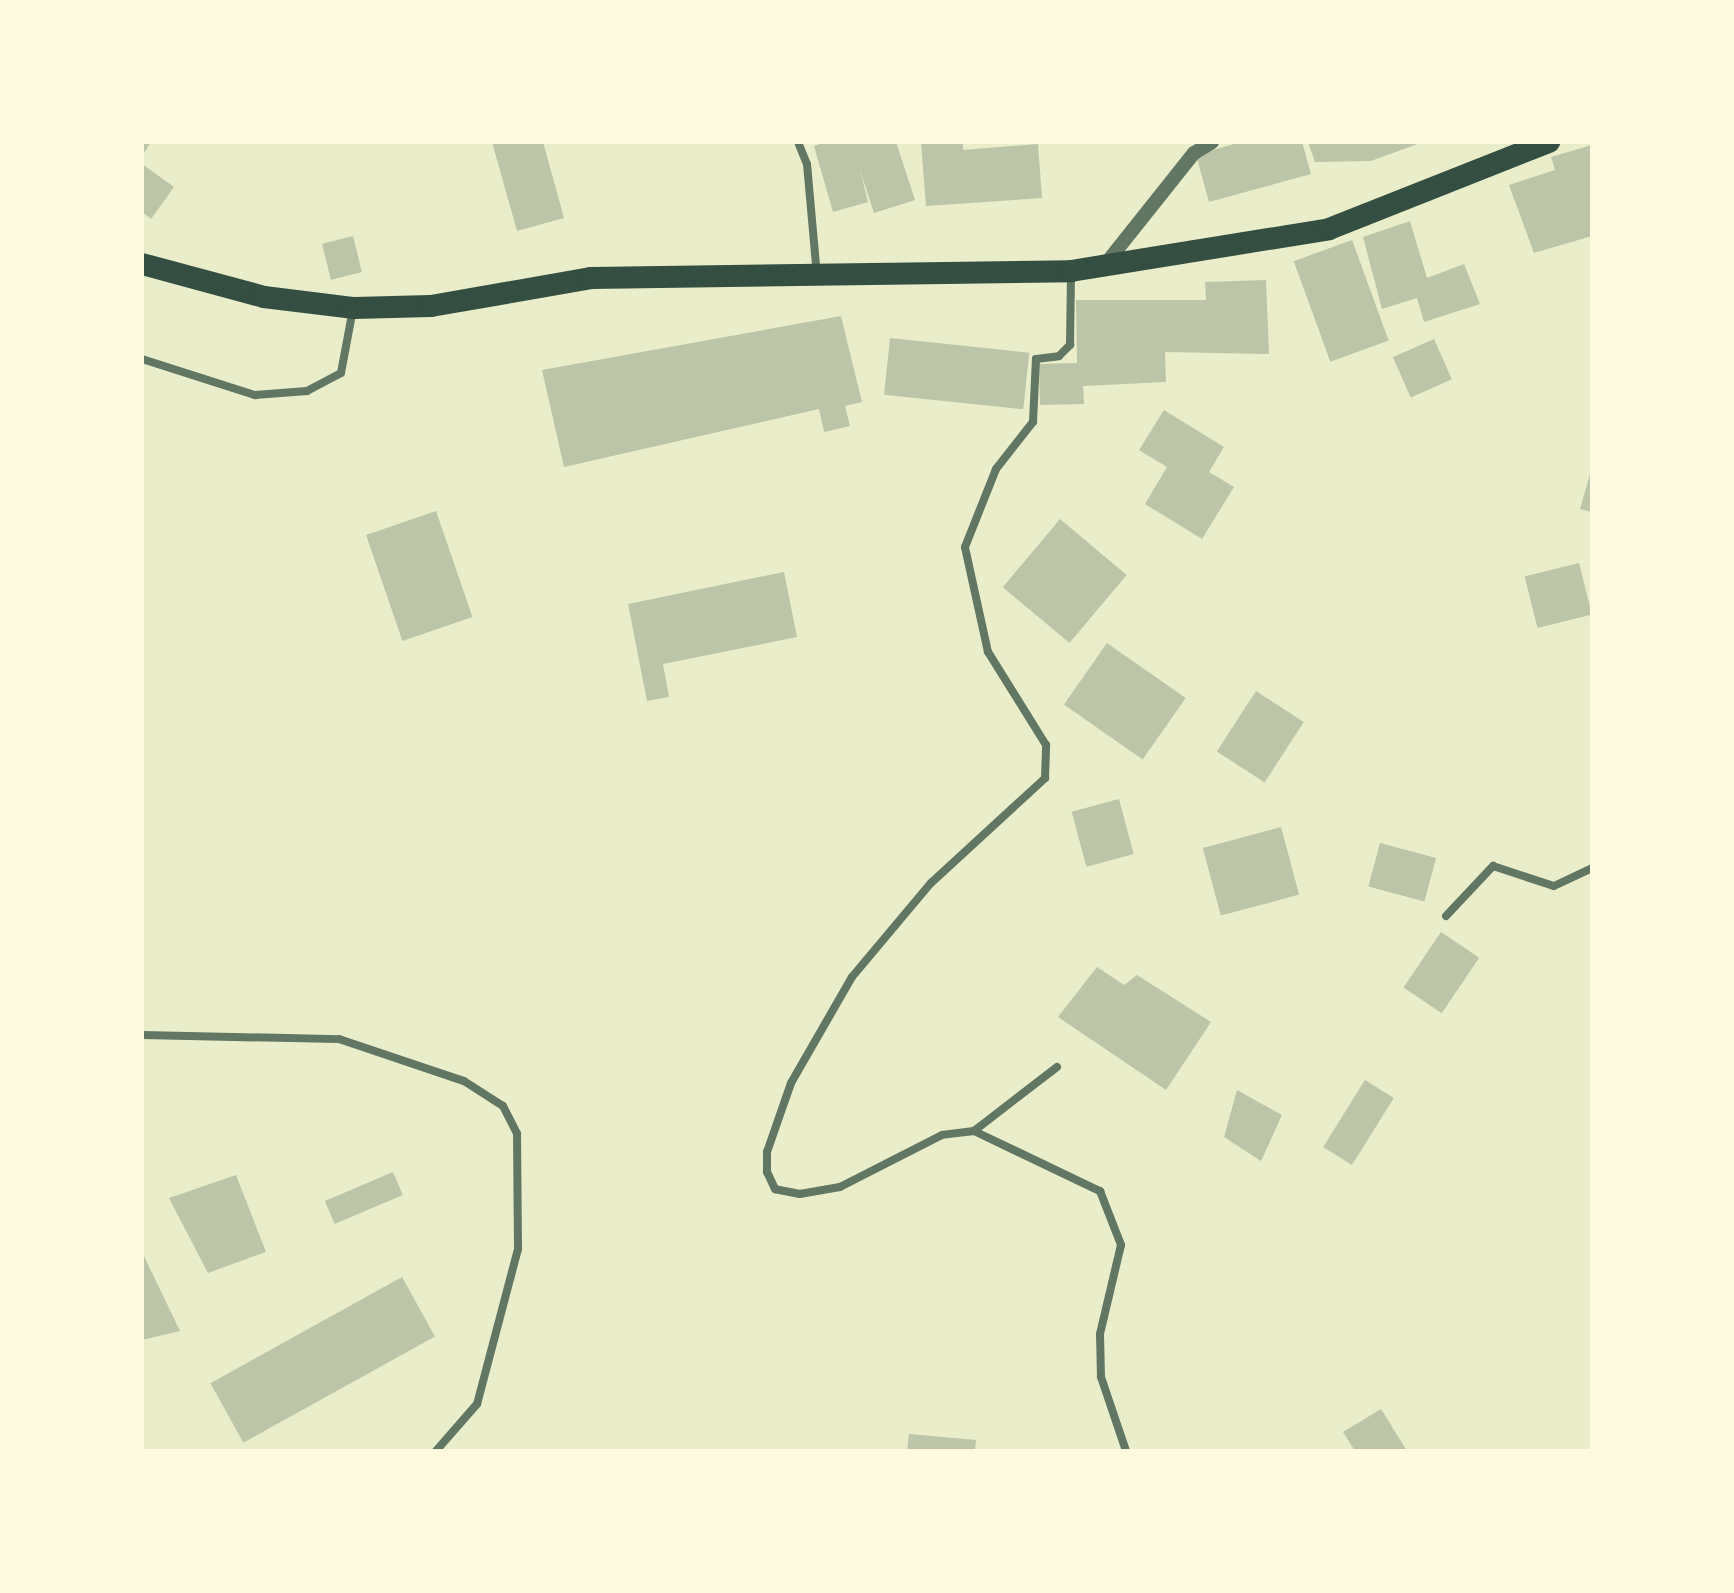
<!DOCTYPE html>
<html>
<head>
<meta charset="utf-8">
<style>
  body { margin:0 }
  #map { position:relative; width:1734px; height:1593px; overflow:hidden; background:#e9edc9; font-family:"IBM Plex Sans",sans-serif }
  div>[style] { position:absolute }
  .building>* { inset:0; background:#bcc5a7; transform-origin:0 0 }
  .minor>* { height:8px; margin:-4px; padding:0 4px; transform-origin:4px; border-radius:4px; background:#617663 }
  .tertiary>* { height:14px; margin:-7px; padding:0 7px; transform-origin:7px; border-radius:7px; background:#617663 }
  .trunk>* { height:22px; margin:-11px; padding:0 11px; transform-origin:11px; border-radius:11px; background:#344e41 }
  span { translate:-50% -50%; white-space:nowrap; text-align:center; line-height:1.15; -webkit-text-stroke:7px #fefae0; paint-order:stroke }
  .frame { position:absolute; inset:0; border:144px solid #fefae0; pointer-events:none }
</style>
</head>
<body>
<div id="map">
  <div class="building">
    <i style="clip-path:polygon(142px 142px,151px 142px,144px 153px,142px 152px)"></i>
    <i style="clip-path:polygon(492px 142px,543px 142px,564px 218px,517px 231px)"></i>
    <i style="clip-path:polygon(826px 142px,896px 142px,915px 200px,874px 213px,860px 170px,868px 202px,833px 212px,814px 146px)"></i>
    <i style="clip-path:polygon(921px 142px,963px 142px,963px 150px,1038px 144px,1042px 198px,926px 206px)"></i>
    <i style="clip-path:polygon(1241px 142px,1302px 142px,1311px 174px,1209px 202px,1196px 155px)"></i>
    <i style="clip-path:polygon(1308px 142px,1423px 142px,1371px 161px,1315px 162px)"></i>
    <i style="clip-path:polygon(1592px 145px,1592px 236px,1534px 253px,1509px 185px,1555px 170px,1551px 157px)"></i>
    <i style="clip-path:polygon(142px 164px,174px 187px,151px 219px,142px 212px)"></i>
    <i style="clip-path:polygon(1410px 221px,1427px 278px,1464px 264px,1480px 304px,1424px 322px,1417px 298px,1382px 309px,1363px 237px)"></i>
    <i style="left:353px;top:236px;width:37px;height:32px;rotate:76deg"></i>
    <i style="left:1352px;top:240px;width:107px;height:62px;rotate:70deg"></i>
    <i style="clip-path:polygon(1266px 280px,1269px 354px,1165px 352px,1166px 382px,1083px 386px,1084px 404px,1040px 405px,1039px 364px,1077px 363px,1076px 300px,1206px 300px,1205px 282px)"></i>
    <i style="clip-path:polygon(841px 316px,862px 402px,845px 406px,850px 426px,824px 432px,819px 409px,564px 467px,542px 370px)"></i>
    <i style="left:890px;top:338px;width:140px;height:57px;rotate:6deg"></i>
    <i style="left:1434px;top:339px;width:44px;height:45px;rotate:66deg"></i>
    <i style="clip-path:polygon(1164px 410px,1224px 447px,1209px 472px,1234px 487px,1202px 539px,1145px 504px,1167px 467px,1139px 450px)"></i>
    <i style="clip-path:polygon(1591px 471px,1592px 472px,1592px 512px,1580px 509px)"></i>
    <i style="left:436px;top:511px;width:112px;height:74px;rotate:71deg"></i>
    <i style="left:1060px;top:519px;width:87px;height:89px;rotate:40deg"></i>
    <i style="left:1579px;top:563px;width:53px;height:56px;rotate:76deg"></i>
    <i style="clip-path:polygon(784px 572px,797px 637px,663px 664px,669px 697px,647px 701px,628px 604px)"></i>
    <i style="left:1107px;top:643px;width:96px;height:75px;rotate:35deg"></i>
    <i style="left:1256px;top:691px;width:57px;height:72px;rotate:33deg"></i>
    <i style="left:1119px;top:799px;width:57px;height:49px;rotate:75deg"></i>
    <i style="left:1281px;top:827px;width:70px;height:81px;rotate:75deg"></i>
    <i style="left:1380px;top:843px;width:58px;height:45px;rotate:15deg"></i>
    <i style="left:1441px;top:932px;width:46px;height:67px;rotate:34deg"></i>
    <i style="clip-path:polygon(1097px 967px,1124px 985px,1137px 975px,1211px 1022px,1166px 1090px,1058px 1017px)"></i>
    <i style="left:1365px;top:1080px;width:34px;height:79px;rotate:32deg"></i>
    <i style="clip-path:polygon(1237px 1090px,1282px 1115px,1261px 1161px,1224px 1137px)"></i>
    <i style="left:393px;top:1172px;width:25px;height:74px;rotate:67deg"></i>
    <i style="clip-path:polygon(236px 1175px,266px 1252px,208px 1273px,169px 1198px)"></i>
    <i style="clip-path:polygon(142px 1252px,180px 1331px,142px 1340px)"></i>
    <i style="left:402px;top:1277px;width:68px;height:219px;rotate:61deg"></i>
    <i style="clip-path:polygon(1381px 1409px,1407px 1451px,1355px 1451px,1343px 1432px)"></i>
    <i style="clip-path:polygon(909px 1434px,976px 1440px,975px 1451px,907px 1451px)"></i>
  </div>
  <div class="minor">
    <i style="left:798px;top:142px;width:24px;rotate:68deg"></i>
    <i style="left:807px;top:164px;width:111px;rotate:84.9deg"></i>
    <i style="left:142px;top:359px;width:119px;rotate:17.7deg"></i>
    <i style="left:255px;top:395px;width:52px;rotate:-4.4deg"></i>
    <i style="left:307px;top:391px;width:38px;rotate:-28deg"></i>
    <i style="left:341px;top:373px;width:65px;rotate:-79.4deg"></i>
    <i style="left:1446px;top:916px;width:69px;rotate:-46.8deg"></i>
    <i style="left:1493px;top:866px;width:64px;rotate:18.2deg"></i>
    <i style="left:1554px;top:886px;width:42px;rotate:-25.3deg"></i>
    <i style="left:142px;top:1035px;width:197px;rotate:1.2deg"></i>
    <i style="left:339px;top:1039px;width:132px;rotate:18.6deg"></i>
    <i style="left:464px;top:1081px;width:46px;rotate:32.7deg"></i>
    <i style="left:503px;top:1106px;width:31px;rotate:63deg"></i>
    <i style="left:517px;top:1134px;width:115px;rotate:89.5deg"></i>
    <i style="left:518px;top:1249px;width:160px;rotate:104.8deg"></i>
    <i style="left:477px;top:1404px;width:62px;rotate:131.1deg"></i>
    <i style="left:1057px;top:1067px;width:105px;rotate:142.4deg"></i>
    <i style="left:974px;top:1131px;width:140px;rotate:25.5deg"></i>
    <i style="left:1100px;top:1191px;width:58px;rotate:68.7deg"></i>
    <i style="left:1121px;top:1245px;width:91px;rotate:103.3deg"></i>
    <i style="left:1100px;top:1334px;width:43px;rotate:88.7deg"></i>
    <i style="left:1101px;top:1377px;width:78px;rotate:71.3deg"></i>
    <i style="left:974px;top:1131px;width:32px;rotate:173deg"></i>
    <i style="left:942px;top:1135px;width:114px;rotate:153deg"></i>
    <i style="left:840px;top:1187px;width:41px;rotate:170.1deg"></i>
    <i style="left:800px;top:1194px;width:25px;rotate:-169deg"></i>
    <i style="left:775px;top:1189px;width:19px;rotate:-115deg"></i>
    <i style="left:767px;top:1172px;width:20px;rotate:-90deg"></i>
    <i style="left:767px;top:1152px;width:73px;rotate:-70.8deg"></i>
    <i style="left:791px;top:1083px;width:122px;rotate:-60.1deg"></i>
    <i style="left:852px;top:977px;width:123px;rotate:-50deg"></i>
    <i style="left:931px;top:883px;width:155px;rotate:-42.6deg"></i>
    <i style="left:1045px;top:778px;width:33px;rotate:-88deg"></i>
    <i style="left:1046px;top:745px;width:110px;rotate:-121.9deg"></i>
    <i style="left:988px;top:652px;width:107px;rotate:-102.4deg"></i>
    <i style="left:965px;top:547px;width:84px;rotate:-68.3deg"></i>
    <i style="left:996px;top:469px;width:60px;rotate:-51.8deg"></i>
    <i style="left:1033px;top:422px;width:63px;rotate:-87.3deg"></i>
    <i style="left:1036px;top:359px;width:23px;rotate:-7deg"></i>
    <i style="left:1059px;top:356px;width:16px;rotate:-45deg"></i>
    <i style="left:1070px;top:345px;width:74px;rotate:-89.2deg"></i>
  </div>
  <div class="tertiary">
    <i style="left:1104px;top:266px;width:144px;rotate:-51.5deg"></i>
    <i style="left:1194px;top:153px;width:21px;rotate:-31deg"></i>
  </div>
  <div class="trunk">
    <i style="left:142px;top:264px;width:126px;rotate:15.1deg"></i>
    <i style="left:264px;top:297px;width:91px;rotate:7deg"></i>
    <i style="left:354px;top:308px;width:77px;rotate:-1.5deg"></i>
    <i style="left:431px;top:306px;width:162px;rotate:-9.9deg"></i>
    <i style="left:591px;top:278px;width:480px;rotate:-0.8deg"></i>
    <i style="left:1071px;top:271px;width:261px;rotate:-9.2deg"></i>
    <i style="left:1329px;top:229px;width:237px;rotate:-21.6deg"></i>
  </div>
  <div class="frame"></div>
</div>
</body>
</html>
